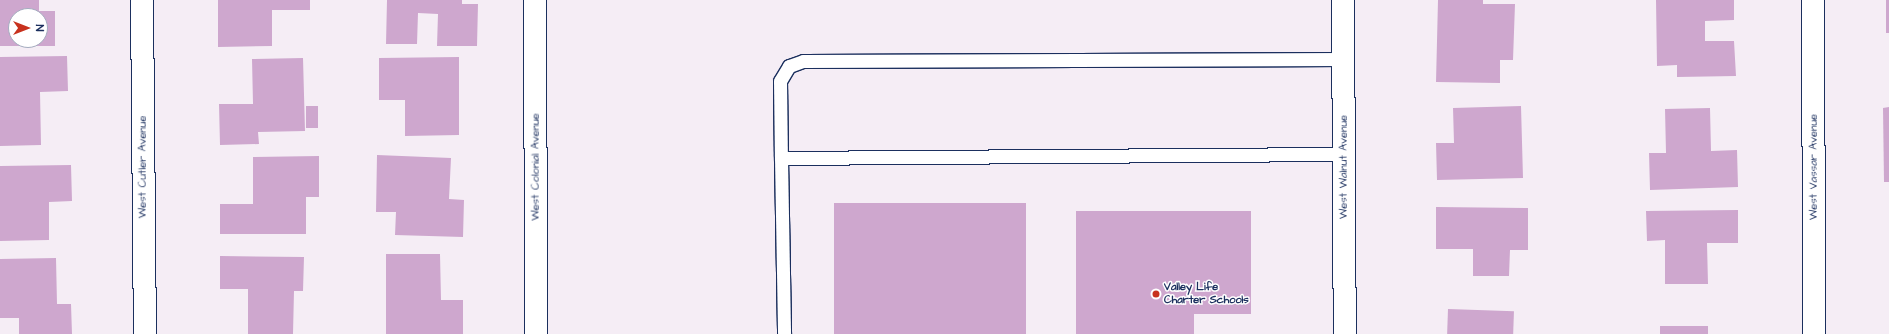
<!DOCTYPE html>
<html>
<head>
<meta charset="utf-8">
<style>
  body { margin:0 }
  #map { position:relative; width:1889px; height:334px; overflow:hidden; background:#f5edf5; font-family:"Architects Daughter",sans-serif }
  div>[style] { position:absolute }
  .building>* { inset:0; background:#cea7ce; transform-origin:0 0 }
  .roads { filter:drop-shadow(1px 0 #1b2f5e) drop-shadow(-1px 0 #1b2f5e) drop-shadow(0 1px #1b2f5e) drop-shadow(0 -1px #1b2f5e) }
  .lane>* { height:13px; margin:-6.5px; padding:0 6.5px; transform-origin:6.5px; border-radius:6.5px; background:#fff }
  .street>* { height:22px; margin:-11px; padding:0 11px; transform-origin:11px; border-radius:11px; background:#fff }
  .secondary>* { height:22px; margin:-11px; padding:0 11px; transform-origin:11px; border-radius:11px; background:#fff }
  .dots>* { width:11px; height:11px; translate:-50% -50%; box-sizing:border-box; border:2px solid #fff; border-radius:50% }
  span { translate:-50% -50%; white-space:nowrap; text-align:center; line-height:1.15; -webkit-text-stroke:3px #fff; paint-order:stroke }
  .street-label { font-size:11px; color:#1b2f5e }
  .poi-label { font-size:11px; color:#1b2f5e; font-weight:700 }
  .left { translate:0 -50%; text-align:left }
  .north { position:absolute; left:8px; top:8px; width:40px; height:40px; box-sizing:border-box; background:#fff; border:1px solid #a4acbf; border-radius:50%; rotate:90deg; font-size:11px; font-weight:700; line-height:16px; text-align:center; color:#1b2f5e }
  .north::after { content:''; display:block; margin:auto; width:14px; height:18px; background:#c8321e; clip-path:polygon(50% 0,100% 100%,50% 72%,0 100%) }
</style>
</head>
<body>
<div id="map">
  <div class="building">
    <i style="clip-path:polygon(evenodd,0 0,39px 0,39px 11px,55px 11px,55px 46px,0 46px,0 0,16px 16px,40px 16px,40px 40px,16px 40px,16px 16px)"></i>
    <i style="clip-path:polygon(218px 0,310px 0,310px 10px,272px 10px,272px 46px,218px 47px)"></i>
    <i style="clip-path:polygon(387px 0,462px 0,462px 4px,478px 4px,477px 46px,437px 46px,438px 14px,418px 13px,417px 44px,386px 44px)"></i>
    <i style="clip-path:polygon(1438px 0,1483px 0,1483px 4px,1515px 4px,1513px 60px,1500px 60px,1500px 83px,1436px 82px)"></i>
    <i style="clip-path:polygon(1656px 0,1734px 0,1734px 20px,1705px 21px,1705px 41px,1734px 41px,1736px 76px,1677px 77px,1677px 65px,1657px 66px)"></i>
    <i style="left:1886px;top:0;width:3px;height:33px"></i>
    <i style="clip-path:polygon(67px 56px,68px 91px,40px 92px,41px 145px,0 146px,0 57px)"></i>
    <i style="clip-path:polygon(459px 57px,459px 135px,405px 136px,405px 100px,379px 100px,379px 58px)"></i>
    <i style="clip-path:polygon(303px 58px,305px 131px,258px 132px,259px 144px,220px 145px,219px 104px,253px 104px,252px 59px)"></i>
    <i style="left:306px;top:106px;width:12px;height:22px"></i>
    <i style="clip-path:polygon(1521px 106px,1523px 178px,1437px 180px,1436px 143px,1454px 143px,1453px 108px)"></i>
    <i style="clip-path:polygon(1889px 107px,1889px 182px,1884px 182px,1883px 108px)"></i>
    <i style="clip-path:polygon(1710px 108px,1711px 151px,1737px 150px,1738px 187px,1650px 190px,1649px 153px,1666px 153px,1665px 109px)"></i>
    <i style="clip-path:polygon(377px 155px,451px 158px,449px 199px,464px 200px,463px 237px,395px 235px,396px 212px,376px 212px)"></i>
    <i style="clip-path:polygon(319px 156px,319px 197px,306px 197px,306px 234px,220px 234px,220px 204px,253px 204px,253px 157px)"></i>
    <i style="clip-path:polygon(71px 165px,72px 201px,49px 202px,49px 240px,0 241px,0 166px)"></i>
    <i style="left:834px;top:203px;width:192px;height:131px"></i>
    <i style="clip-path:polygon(1436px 207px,1528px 208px,1528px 250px,1510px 250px,1509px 276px,1473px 276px,1473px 249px,1436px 249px)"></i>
    <i style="clip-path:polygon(1738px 210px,1738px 243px,1707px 243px,1708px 284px,1665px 284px,1665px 240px,1647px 241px,1646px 211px)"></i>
    <i style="clip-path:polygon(1076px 211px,1251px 211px,1251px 314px,1194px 314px,1194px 334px,1076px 334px)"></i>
    <i style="clip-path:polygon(386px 254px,440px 254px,441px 300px,463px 300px,463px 334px,386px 334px)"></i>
    <i style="clip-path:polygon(220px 256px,304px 257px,303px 291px,294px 291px,293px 334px,248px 334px,248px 289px,220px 289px)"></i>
    <i style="clip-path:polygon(56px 258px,57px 304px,71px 304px,72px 334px,19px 334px,19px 318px,0 318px,0 259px)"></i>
    <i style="left:1448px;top:309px;width:66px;height:25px;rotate:2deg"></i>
    <i style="left:1708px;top:326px;width:8px;height:48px;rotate:90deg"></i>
  </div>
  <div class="roads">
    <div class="lane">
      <i style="left:1343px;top:59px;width:540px;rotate:179.79deg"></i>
      <i style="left:803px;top:61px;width:15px;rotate:160deg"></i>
      <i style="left:789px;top:66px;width:17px;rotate:121deg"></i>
      <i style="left:780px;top:81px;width:77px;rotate:89.3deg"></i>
      <i style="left:781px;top:158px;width:562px;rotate:-0.41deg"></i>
      <i style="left:781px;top:158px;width:176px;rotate:89deg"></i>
    </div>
    <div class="street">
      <i style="left:142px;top:0;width:334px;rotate:89.5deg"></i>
      <i style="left:535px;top:0;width:334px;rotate:89.8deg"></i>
      <i style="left:1813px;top:0;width:334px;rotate:89.8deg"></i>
    </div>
    <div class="secondary">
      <i style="left:1343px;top:0;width:334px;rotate:89.7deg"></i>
    </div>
  </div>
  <div class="dots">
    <i style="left:1156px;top:294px;background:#c8321e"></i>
  </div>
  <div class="street-label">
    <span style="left:143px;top:167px;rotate:-90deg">West Cutler Avenue</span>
    <span style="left:536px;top:167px;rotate:-90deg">West Colonial Avenue</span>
    <span style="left:1344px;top:167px;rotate:-90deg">West Walnut Avenue</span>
    <span style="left:1814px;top:167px;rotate:-90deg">West Vassar Avenue</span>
  </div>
  <div class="poi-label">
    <span class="left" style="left:1164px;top:294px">Valley Life<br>Charter Schools</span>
  </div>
  <div class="north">N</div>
</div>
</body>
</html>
